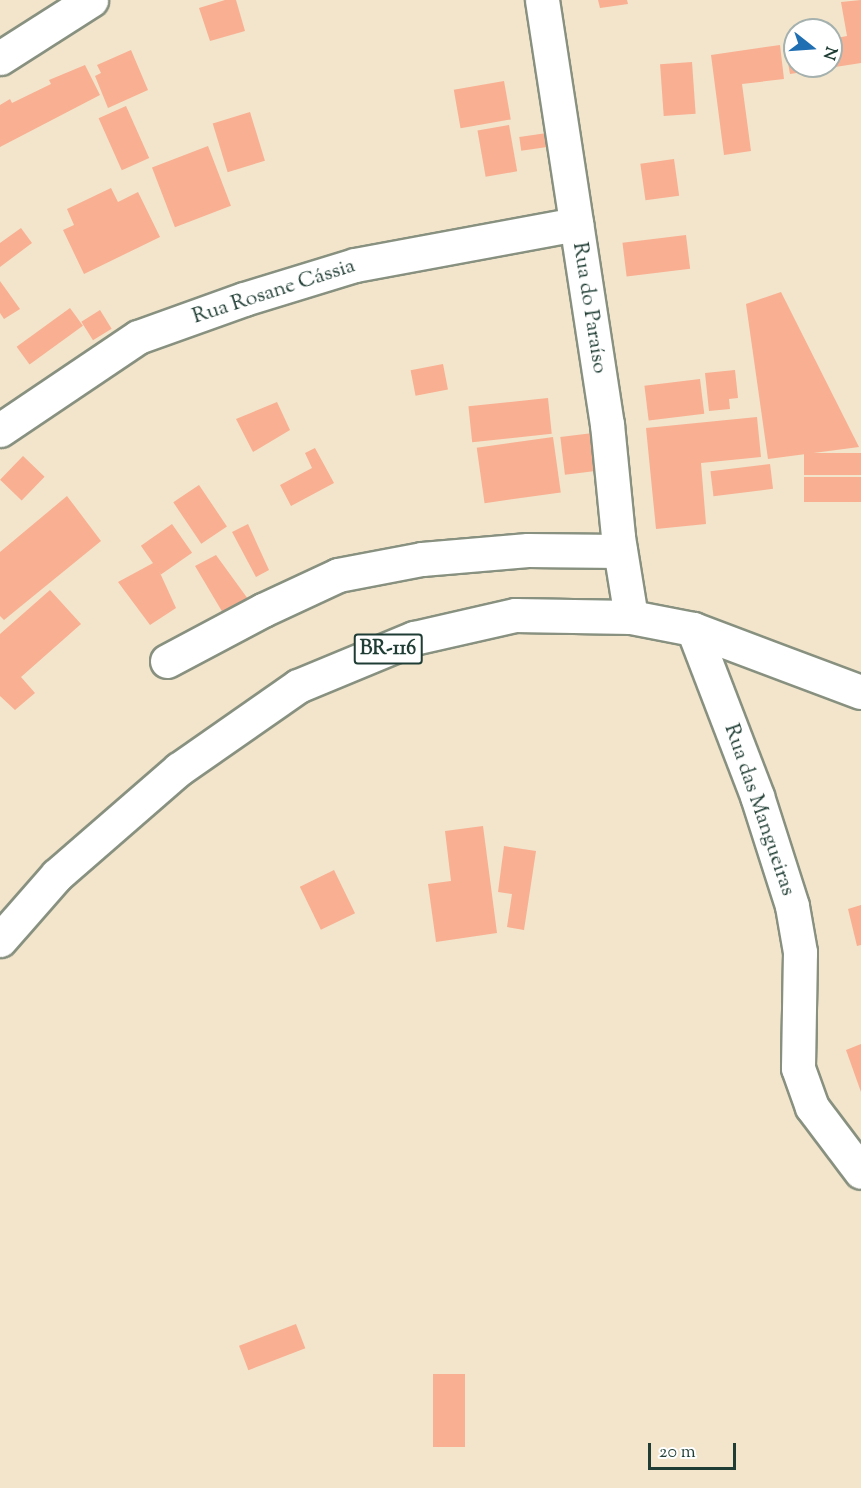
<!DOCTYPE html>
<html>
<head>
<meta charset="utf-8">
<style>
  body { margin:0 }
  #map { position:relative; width:861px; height:1488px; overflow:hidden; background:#f2e5cb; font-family:"Sorts Mill Goudy",serif }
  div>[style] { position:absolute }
  .building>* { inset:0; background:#f9af92; transform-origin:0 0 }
  .roads { filter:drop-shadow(2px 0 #889180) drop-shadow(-2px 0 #889180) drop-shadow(0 2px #889180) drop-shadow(0 -2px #889180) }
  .minor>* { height:33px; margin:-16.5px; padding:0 16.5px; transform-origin:16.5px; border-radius:16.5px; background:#fff }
  .highway>* { height:33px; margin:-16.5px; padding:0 16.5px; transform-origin:16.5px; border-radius:16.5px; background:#fff }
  span { translate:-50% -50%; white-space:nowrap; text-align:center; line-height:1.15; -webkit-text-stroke:5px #fff; paint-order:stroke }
  .shield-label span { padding:2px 4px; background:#fff; border:2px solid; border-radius:4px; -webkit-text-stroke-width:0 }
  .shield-label { font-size:20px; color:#1f3d34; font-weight:700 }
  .street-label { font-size:21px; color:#1f3d34 }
  .north { position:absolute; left:783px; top:18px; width:60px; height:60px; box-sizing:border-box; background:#fff; border:2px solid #a5b1ae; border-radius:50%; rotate:107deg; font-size:16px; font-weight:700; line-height:24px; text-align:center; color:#1f3d34 }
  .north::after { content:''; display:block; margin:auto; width:21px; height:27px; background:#1f6fb2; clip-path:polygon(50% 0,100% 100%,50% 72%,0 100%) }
  .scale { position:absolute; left:648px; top:1443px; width:88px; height:27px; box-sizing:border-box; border:3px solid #1f3d34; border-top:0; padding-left:8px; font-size:18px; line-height:21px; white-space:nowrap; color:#1f3d34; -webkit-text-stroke:4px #fff; paint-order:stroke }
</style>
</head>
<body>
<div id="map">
  <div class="building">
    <i style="clip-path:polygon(225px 0,236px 0,245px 31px,210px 41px,199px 8px)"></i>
    <i style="clip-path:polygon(598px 0,627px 0,628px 4px,600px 8px)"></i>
    <i style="clip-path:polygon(861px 0,861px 63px,790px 74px,785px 46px,795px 45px,795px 66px,831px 66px,831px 39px,847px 36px,841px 2px)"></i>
    <i style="clip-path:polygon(780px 45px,784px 79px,742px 84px,751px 151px,724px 155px,711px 55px)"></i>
    <i style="clip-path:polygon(131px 50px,148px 90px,108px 108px,95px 76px,101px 73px,97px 65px)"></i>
    <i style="left:692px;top:62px;width:52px;height:32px;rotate:86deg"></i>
    <i style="clip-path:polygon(85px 65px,100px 95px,0 147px,0 105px,10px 99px,12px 103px,51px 84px,49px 80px)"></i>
    <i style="left:504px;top:81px;width:39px;height:51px;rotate:80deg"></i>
    <i style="left:126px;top:106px;width:57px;height:30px;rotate:66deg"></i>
    <i style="left:250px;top:112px;width:51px;height:39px;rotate:73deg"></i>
    <i style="left:509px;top:125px;width:47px;height:32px;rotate:80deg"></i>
    <i style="left:547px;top:133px;width:14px;height:28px;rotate:82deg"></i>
    <i style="left:208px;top:146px;width:64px;height:60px;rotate:69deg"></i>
    <i style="left:674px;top:159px;width:37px;height:34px;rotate:82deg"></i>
    <i style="clip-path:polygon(111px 188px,118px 202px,138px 192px,160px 237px,84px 274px,63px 230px,74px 225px,67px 209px)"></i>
    <i style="clip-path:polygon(21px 228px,32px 243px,0 267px,0 243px)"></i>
    <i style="left:686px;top:235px;width:34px;height:64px;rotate:83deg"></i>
    <i style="clip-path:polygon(0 281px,20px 309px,4px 319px,0 313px)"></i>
    <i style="clip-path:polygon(781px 292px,859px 447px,768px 459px,746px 304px)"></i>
    <i style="left:70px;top:308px;width:22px;height:66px;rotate:54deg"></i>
    <i style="left:100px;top:310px;width:22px;height:22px;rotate:58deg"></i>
    <i style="left:443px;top:364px;width:26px;height:33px;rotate:79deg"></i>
    <i style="clip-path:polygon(735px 370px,738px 398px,729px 399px,730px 409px,709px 411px,705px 373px)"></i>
    <i style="left:700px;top:379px;width:35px;height:56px;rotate:83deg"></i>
    <i style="left:548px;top:398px;width:36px;height:80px;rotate:84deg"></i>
    <i style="clip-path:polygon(277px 402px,290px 430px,253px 452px,236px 419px)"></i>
    <i style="clip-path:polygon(757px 417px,761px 457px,701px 463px,706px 524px,656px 529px,646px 428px)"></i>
    <i style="left:601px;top:432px;width:38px;height:41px;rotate:83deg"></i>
    <i style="left:553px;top:437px;width:56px;height:77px;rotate:82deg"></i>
    <i style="clip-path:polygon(315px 448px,334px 483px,291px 506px,280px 485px,312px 468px,305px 453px)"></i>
    <i style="left:861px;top:453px;width:22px;height:57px;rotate:90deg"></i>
    <i style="left:23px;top:456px;width:30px;height:33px;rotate:44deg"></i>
    <i style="left:770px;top:464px;width:25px;height:60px;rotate:83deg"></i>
    <i style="left:861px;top:477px;width:25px;height:57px;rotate:90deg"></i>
    <i style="left:199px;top:485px;width:50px;height:31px;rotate:56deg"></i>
    <i style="clip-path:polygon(67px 496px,101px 541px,4px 620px,0 616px,0 552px)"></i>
    <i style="left:172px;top:524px;width:35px;height:38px;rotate:55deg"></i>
    <i style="clip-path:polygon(248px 524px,269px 570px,256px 577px,232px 532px)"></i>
    <i style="clip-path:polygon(216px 555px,248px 599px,223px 613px,195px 566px)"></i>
    <i style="clip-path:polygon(155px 562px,176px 608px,150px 625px,118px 582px)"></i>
    <i style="clip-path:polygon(50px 590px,81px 624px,21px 677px,35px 693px,15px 710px,0 696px,0 634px)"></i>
    <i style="clip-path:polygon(483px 826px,497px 933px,436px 942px,428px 884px,451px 881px,445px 831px)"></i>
    <i style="clip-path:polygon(504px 846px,536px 851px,524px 930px,507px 927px,512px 894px,498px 892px)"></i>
    <i style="left:334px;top:870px;width:48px;height:38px;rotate:64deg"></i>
    <i style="clip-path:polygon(861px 905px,861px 945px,857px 946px,848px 909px)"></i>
    <i style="clip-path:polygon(861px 1044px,861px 1092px,846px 1050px)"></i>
    <i style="left:296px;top:1324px;width:26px;height:61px;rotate:69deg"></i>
    <i style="left:433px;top:1374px;width:32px;height:73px"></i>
  </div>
  <div class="roads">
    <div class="minor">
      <i style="left:542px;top:0;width:429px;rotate:81.3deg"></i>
      <i style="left:607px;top:424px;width:114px;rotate:84.4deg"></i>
      <i style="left:618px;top:537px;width:81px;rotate:80.8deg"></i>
      <i style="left:0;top:58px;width:108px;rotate:-32.5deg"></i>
      <i style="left:0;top:430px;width:166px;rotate:-34deg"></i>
      <i style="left:138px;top:337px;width:113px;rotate:-19.7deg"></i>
      <i style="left:244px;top:299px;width:116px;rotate:-17deg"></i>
      <i style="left:355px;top:265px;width:225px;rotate:-10.5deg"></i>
      <i style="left:693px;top:629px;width:179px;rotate:69deg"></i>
      <i style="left:757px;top:796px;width:115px;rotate:72.3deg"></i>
      <i style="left:792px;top:906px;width:47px;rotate:80.1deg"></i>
      <i style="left:800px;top:952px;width:116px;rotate:91deg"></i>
      <i style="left:798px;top:1068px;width:41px;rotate:70.3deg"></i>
      <i style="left:812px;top:1107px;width:81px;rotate:53deg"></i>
      <i style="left:167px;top:661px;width:109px;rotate:-28deg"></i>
      <i style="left:263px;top:610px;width:83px;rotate:-25deg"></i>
      <i style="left:338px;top:575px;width:86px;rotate:-10.8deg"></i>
      <i style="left:422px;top:559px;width:106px;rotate:-4.9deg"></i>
      <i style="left:528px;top:550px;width:92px;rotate:0.6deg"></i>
    </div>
    <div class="highway">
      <i style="left:0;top:940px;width:86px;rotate:-48.8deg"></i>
      <i style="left:57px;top:875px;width:162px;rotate:-41deg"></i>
      <i style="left:179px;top:769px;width:145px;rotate:-34.9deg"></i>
      <i style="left:298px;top:686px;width:126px;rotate:-22.5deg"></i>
      <i style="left:414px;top:638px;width:104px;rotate:-12.8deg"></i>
      <i style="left:515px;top:615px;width:116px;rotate:1deg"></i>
      <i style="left:631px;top:617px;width:63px;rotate:11deg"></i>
      <i style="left:693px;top:629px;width:179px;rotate:20.6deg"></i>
    </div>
  </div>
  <div class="shield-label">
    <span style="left:388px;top:649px">BR-116</span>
  </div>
  <div class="street-label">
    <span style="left:274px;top:292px;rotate:-18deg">Rua Rosane Cássia</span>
    <span style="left:589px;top:308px;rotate:81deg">Rua do Paraíso</span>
    <span style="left:759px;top:810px;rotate:71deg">Rua das Mangueiras</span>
  </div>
  <div class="north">N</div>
  <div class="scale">20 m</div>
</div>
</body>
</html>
